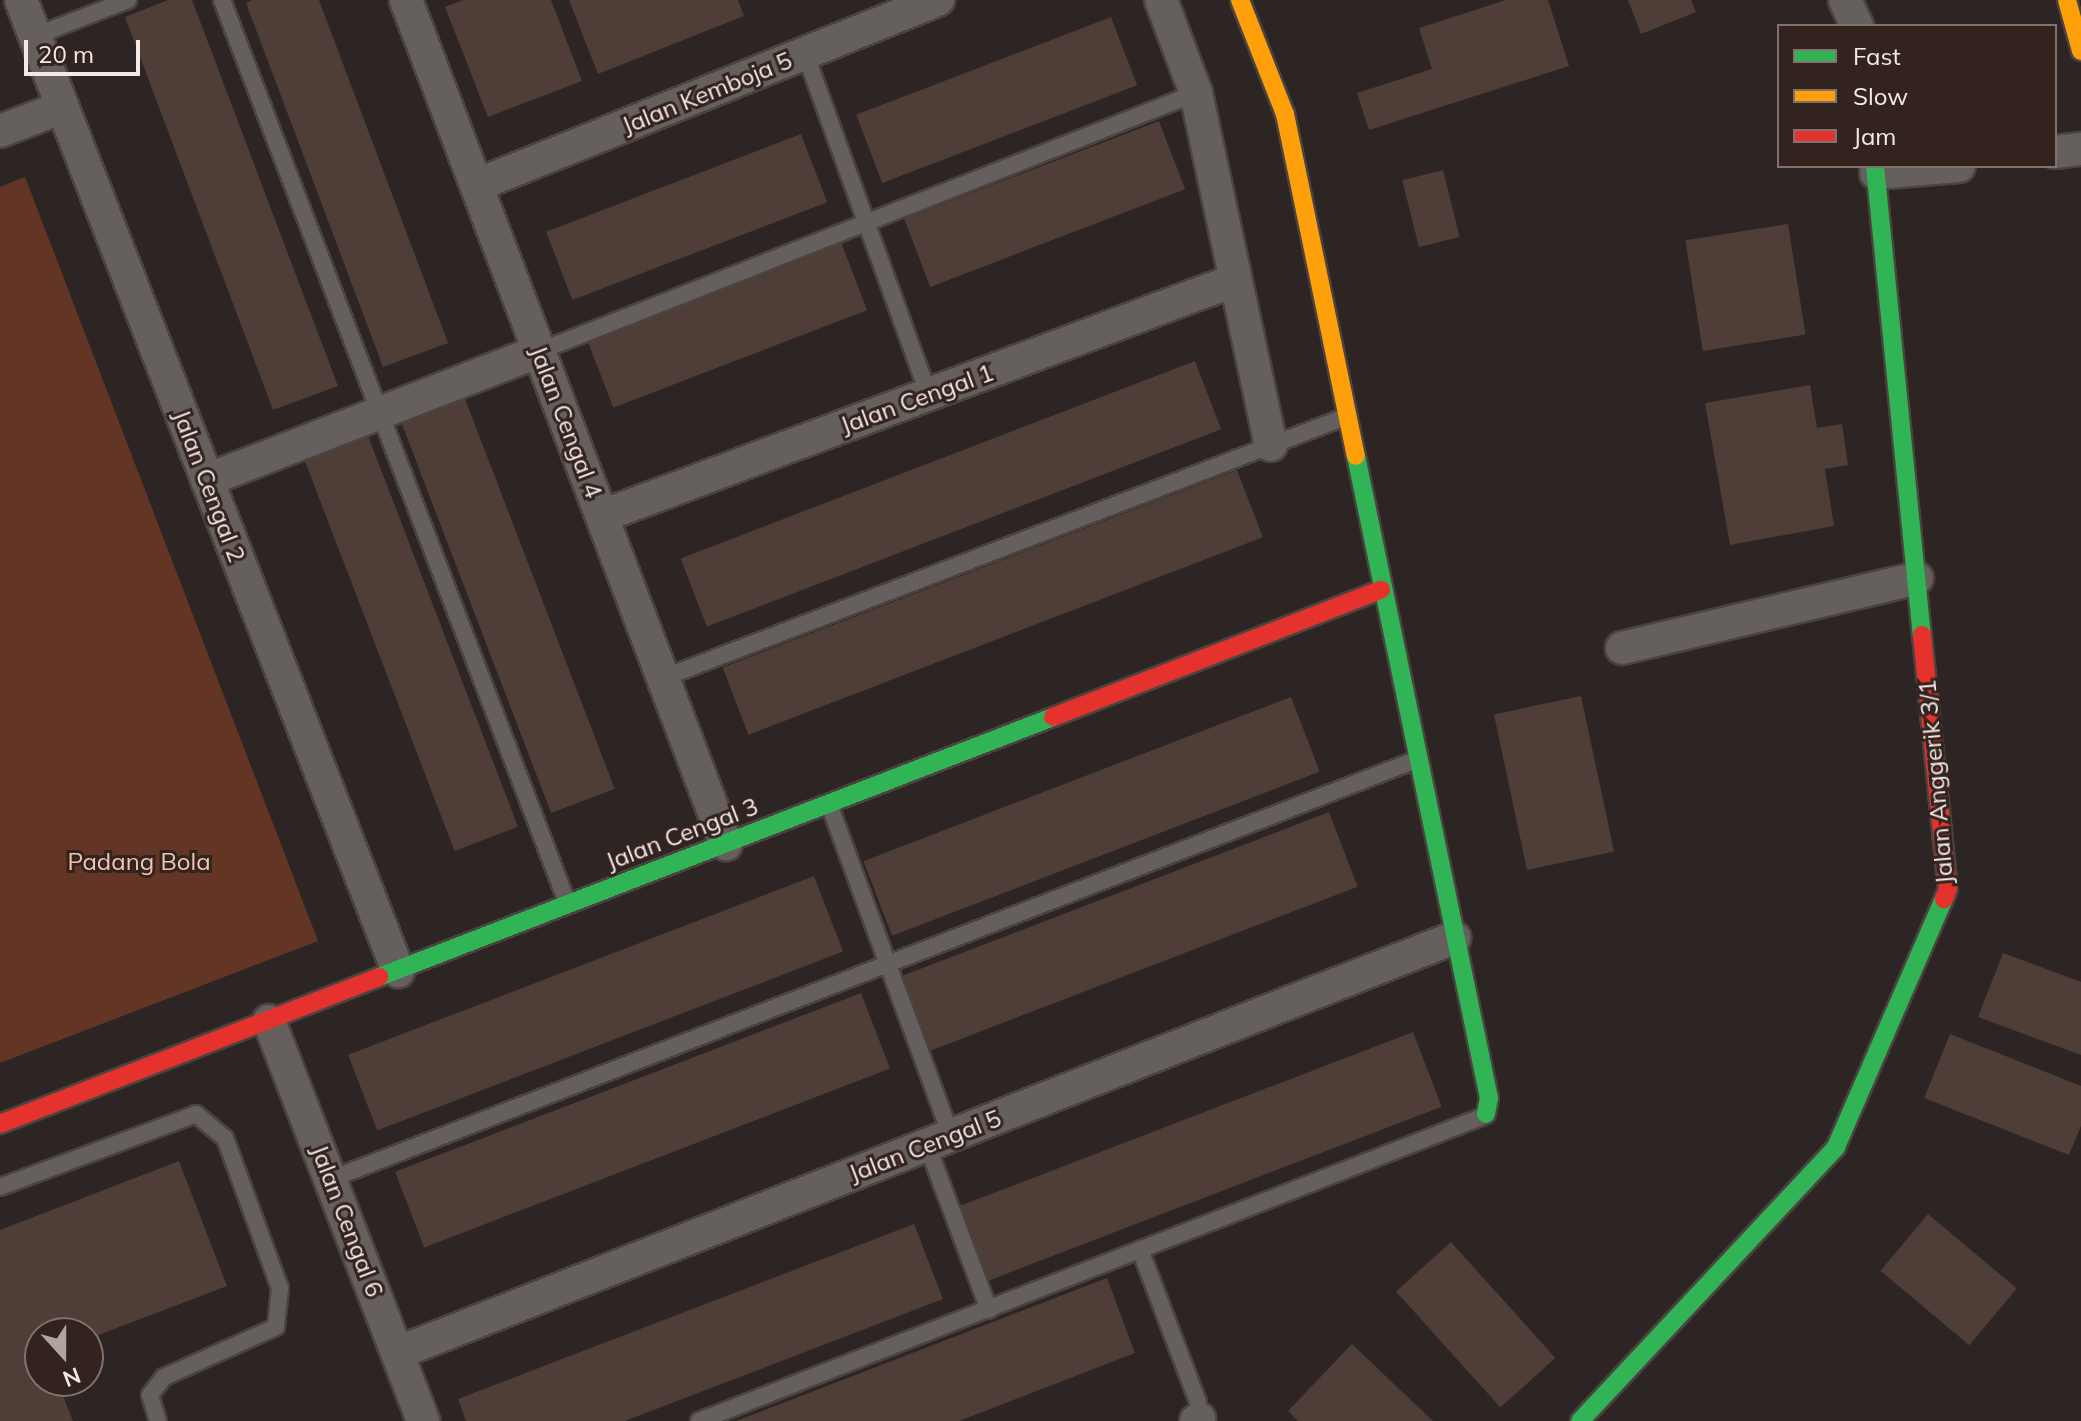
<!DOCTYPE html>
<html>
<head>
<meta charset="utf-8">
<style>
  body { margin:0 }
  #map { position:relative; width:2081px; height:1421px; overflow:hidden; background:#2d2523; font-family:Mulish,sans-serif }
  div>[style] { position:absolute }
  .green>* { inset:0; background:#633525 }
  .building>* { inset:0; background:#4f3d37; transform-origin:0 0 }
  .roads { filter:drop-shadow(2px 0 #4a4340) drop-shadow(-2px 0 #4a4340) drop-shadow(0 2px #4a4340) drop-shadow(0 -2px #4a4340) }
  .lane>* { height:16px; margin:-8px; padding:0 8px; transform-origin:8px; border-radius:8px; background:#655f5d }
  .street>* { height:32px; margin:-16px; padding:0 16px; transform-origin:16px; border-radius:16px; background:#655f5d }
  .fast>* { height:18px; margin:-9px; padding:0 9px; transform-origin:9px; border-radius:9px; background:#30b455 }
  .slow>* { height:18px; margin:-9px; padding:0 9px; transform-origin:9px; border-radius:9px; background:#ff9f0a }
  .jam>* { height:18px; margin:-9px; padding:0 9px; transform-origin:9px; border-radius:9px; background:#e5322d }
  span { translate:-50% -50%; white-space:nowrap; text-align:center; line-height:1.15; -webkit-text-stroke:6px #32231e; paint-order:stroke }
  .street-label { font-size:24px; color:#f4e9e6 }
  .park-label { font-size:24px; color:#f0c5b6 }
  .legend { position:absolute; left:1777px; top:24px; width:280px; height:144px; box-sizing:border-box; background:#32231e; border:2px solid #80726e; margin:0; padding:10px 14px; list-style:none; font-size:24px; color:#f4e9e6 }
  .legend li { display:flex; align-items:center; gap:16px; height:40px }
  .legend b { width:40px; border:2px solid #80726e }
  .north { position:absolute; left:24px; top:1317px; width:80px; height:80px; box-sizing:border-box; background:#32231e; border:2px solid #80726e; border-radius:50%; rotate:159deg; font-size:22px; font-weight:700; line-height:32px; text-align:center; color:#f4e9e6 }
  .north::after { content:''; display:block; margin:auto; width:28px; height:36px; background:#aea4a2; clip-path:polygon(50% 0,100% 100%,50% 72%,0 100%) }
  .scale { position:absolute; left:24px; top:40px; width:116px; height:36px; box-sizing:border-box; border:4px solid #f4e9e6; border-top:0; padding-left:10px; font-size:24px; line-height:28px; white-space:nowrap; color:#f4e9e6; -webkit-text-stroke:6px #32231e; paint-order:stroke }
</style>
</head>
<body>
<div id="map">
  <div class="green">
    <i style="clip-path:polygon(25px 177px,318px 941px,0 1063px,0 187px)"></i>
  </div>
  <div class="building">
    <i style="clip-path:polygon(168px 0,192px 0,338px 386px,273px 410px,125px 17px)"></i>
    <i style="clip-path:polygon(252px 0,319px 0,448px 343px,383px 367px,246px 3px)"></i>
    <i style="clip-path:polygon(463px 0,551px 0,582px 81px,488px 117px,445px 7px)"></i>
    <i style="clip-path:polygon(569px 0,738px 0,744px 16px,598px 74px)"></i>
    <i style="clip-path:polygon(1506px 0,1548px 0,1569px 66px,1369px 130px,1357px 93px,1432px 69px,1419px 28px)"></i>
    <i style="clip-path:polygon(1628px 0,1691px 0,1696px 12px,1641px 34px)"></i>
    <i style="left:1111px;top:17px;width:73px;height:273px;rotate:69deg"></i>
    <i style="left:1159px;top:121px;width:73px;height:273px;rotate:69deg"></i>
    <i style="left:801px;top:134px;width:73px;height:273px;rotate:69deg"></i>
    <i style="left:1443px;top:170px;width:69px;height:42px;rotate:76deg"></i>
    <i style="left:1788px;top:224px;width:112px;height:104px;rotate:81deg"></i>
    <i style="left:841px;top:242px;width:73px;height:272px;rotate:69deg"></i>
    <i style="left:1195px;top:361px;width:73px;height:551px;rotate:69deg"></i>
    <i style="clip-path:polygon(1810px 385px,1817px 428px,1842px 424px,1848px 465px,1825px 469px,1834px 526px,1730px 545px,1705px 403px)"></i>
    <i style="left:462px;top:391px;width:426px;height:68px;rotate:69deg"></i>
    <i style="left:365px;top:428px;width:427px;height:68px;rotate:69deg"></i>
    <i style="left:1237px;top:470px;width:72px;height:551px;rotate:69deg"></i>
    <i style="left:1581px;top:696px;width:159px;height:89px;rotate:78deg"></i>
    <i style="left:1291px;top:697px;width:80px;height:458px;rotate:69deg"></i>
    <i style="left:1329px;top:812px;width:80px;height:457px;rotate:69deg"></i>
    <i style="left:814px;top:876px;width:81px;height:499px;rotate:69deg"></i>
    <i style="clip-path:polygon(2003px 953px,2081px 982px,2081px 1055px,1978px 1017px)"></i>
    <i style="left:861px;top:993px;width:81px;height:499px;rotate:69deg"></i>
    <i style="left:1413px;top:1032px;width:80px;height:487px;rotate:69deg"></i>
    <i style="clip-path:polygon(1950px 1034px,2081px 1086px,2081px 1126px,2069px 1155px,1924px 1098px)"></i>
    <i style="clip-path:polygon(179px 1161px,227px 1286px,88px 1339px,88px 1333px,40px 1333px,40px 1381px,57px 1381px,73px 1421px,0 1421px,0 1230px)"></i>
    <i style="left:1928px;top:1214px;width:116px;height:74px;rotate:40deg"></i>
    <i style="clip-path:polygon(914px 1224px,943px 1299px,625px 1421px,466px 1421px,458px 1399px)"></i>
    <i style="left:1451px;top:1242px;width:156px;height:74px;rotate:48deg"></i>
    <i style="clip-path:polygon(1107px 1278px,1135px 1353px,959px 1421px,736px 1421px)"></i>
    <i style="clip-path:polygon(1352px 1344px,1433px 1421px,1298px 1421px,1288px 1411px)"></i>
  </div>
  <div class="roads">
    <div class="lane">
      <i style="left:222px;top:0;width:966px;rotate:69.07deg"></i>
      <i style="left:35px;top:36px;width:100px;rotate:-21.2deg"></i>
      <i style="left:805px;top:53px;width:364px;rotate:70.1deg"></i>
      <i style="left:540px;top:351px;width:705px;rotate:-21.47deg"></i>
      <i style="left:663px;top:678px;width:730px;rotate:-20.94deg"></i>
      <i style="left:829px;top:804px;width:354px;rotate:69.8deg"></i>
      <i style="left:927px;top:1145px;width:176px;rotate:69.4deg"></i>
      <i style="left:331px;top:1179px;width:1163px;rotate:-21.12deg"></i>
      <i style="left:0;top:1187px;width:209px;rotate:-20.4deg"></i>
      <i style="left:196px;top:1114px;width:38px;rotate:40deg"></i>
      <i style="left:225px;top:1138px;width:160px;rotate:69.9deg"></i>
      <i style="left:280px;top:1288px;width:39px;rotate:96deg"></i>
      <i style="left:276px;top:1327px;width:123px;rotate:155.9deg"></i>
      <i style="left:164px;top:1377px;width:23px;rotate:128deg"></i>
      <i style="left:150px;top:1395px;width:27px;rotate:73deg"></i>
      <i style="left:1141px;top:1252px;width:160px;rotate:69.2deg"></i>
      <i style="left:1198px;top:1402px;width:17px;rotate:87deg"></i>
      <i style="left:699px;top:1421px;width:842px;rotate:-21.23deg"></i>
    </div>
    <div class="street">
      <i style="left:21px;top:0;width:1042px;rotate:68.78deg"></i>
      <i style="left:406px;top:0;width:903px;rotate:69.24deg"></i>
      <i style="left:1161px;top:0;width:99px;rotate:69.4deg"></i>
      <i style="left:1196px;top:93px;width:360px;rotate:78deg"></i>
      <i style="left:1845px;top:0;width:29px;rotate:65deg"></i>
      <i style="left:0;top:131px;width:67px;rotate:-20.9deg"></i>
      <i style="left:2055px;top:152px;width:26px;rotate:-7deg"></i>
      <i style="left:1876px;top:173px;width:83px;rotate:-4.8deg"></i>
      <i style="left:477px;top:185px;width:497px;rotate:-21.9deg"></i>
      <i style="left:207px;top:480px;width:357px;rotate:-21.2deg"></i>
      <i style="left:602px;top:516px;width:673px;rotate:-20.43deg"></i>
      <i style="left:1622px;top:648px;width:303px;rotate:-13.3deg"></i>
      <i style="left:269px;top:1021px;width:429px;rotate:68.9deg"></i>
      <i style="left:397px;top:1353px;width:1136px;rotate:-21.44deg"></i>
      <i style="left:1196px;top:1421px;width:4px;rotate:-34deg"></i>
    </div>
    <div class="fast">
      <i style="left:1875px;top:166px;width:471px;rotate:84.3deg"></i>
      <i style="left:1356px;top:456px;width:656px;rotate:78.3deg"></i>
      <i style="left:1489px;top:1098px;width:16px;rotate:101deg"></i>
      <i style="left:379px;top:977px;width:722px;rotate:-21.09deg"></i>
      <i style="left:1580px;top:1421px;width:375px;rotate:-46.9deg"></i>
      <i style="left:1836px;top:1147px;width:270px;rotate:-66.5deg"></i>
    </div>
    <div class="slow">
      <i style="left:1240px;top:0;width:123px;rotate:68.5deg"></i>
      <i style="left:1285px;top:114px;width:349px;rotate:78.3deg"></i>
      <i style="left:2067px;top:0;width:53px;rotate:74.6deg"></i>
    </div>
    <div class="jam">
      <i style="left:1922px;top:635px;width:255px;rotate:84.2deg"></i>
      <i style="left:1948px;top:889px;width:11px;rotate:112deg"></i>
      <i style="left:1053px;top:717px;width:352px;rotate:-21.2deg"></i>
      <i style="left:0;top:1124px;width:407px;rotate:-21.2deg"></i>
    </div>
  </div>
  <div class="street-label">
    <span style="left:707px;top:93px;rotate:-22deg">Jalan Kemboja 5</span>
    <span style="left:917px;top:399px;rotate:-20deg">Jalan Cengal 1</span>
    <span style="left:566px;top:422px;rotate:69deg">Jalan Cengal 4</span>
    <span style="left:209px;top:486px;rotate:69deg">Jalan Cengal 2</span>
    <span style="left:1936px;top:782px;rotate:-95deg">Jalan Anggerik 3/1</span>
    <span style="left:682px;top:834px;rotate:-21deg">Jalan Cengal 3</span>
    <span style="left:925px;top:1146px;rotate:-21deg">Jalan Cengal 5</span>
    <span style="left:347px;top:1221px;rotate:69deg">Jalan Cengal 6</span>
  </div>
  <div class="park-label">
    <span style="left:139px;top:862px">Padang Bola</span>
  </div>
  <ul class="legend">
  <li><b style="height:10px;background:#30b455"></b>Fast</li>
  <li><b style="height:10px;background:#ff9f0a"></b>Slow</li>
  <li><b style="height:10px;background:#e5322d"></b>Jam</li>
  </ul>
  <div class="north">N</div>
  <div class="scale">20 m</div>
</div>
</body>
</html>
